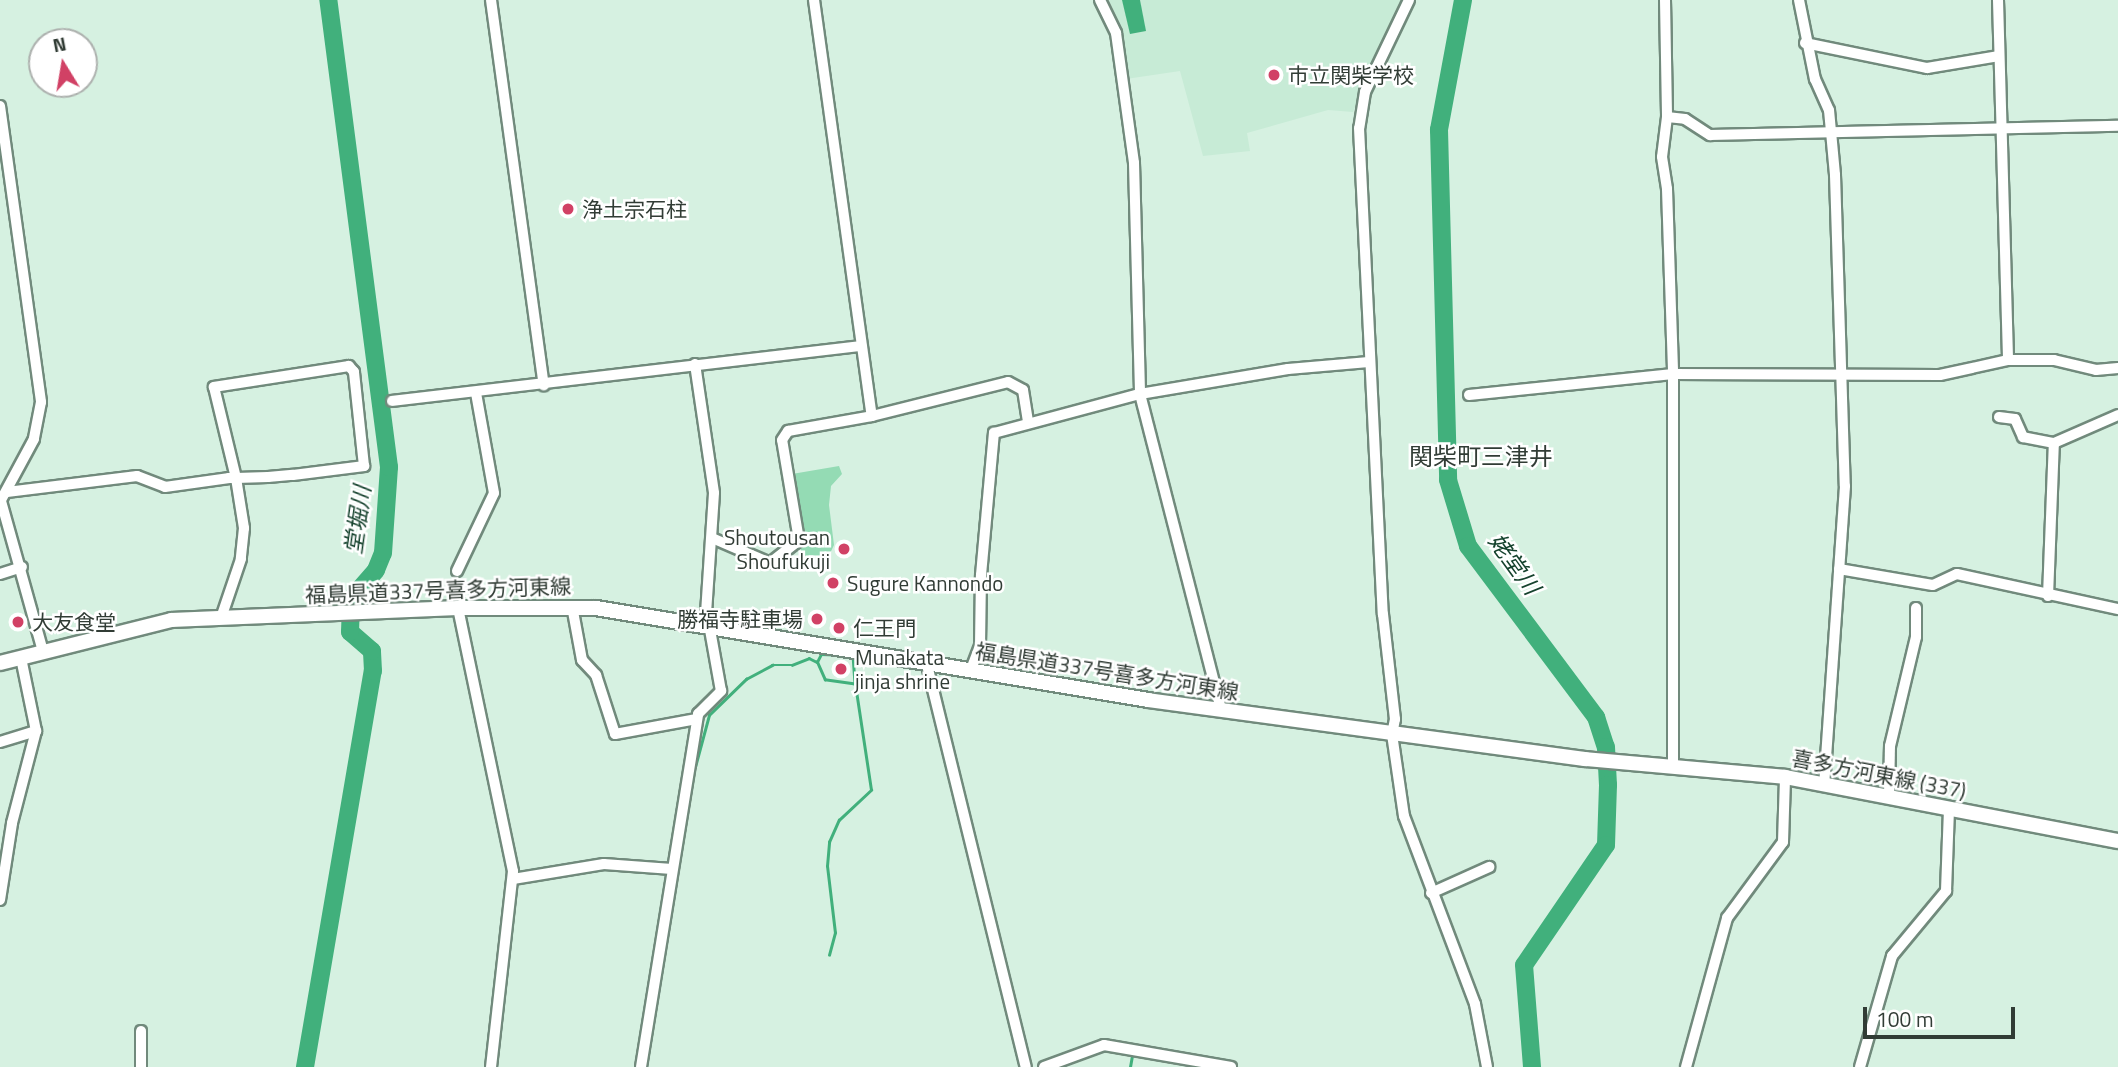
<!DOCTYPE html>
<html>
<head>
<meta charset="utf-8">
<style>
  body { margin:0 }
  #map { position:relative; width:2118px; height:1067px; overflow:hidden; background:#d6f1e1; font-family:"Titillium Web","Noto Sans JP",sans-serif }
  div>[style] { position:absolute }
  .built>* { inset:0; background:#c7ebd6 }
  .green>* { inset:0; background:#94dbb4 }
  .water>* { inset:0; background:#41b07c }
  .stream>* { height:2.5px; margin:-1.25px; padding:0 1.25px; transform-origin:1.25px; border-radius:1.25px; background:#41b07c }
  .river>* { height:18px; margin:-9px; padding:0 9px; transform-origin:9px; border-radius:9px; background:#41b07c }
  .roads { filter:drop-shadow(2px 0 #718a7c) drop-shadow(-2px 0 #718a7c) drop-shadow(0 2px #718a7c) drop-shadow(0 -2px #718a7c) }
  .minor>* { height:10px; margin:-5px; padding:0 5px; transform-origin:5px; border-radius:5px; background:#fff }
  .major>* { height:14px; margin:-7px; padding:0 7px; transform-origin:7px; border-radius:7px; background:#fff }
  .dots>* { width:19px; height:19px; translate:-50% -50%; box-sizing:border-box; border:4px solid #fff; border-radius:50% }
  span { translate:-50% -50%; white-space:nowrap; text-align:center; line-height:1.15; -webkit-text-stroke:5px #fff; paint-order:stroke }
  .poi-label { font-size:21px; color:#313c35 }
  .left { translate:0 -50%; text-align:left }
  .right { translate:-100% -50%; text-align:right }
  .street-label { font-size:21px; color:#313c35 }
  .water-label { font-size:23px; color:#15422d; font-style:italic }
  .quarter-label { font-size:24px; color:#313c35 }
  .north { position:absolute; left:28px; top:28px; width:70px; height:70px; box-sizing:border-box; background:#fff; border:2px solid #adb1ae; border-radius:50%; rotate:349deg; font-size:19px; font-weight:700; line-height:28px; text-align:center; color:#313c35 }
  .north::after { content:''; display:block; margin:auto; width:24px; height:32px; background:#d14165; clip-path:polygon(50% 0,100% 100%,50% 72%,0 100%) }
  .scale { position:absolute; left:1863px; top:1007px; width:152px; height:32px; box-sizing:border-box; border:4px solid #313c35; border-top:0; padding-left:9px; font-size:21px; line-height:24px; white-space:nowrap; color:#313c35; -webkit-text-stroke:5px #fff; paint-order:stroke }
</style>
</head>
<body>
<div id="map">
  <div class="built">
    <i style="clip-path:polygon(1104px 0,1401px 0,1353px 112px,1328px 110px,1247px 133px,1250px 151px,1203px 156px,1180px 71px,1126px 79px)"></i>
  </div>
  <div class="green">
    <i style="clip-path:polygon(839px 466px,842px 474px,831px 486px,829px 505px,834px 545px,824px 566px,812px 569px,802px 559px,792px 474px)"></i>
  </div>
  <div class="water">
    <i style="clip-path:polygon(1122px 0,1140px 0,1146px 31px,1130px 34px)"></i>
  </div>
  <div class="stream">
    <i style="left:821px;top:654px;width:32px;rotate:2deg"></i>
    <i style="left:853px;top:655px;width:29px;rotate:86deg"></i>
    <i style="left:855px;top:684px;width:30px;rotate:-172deg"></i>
    <i style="left:825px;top:680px;width:20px;rotate:-114deg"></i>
    <i style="left:817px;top:662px;width:9px;rotate:-63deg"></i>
    <i style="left:695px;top:767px;width:54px;rotate:-74.9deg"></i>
    <i style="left:709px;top:715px;width:52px;rotate:-44.2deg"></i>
    <i style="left:746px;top:679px;width:30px;rotate:-28deg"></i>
    <i style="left:772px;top:665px;width:20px"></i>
    <i style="left:792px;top:665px;width:18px;rotate:-22deg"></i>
    <i style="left:809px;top:658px;width:9px;rotate:27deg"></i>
    <i style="left:829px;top:955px;width:23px;rotate:-75deg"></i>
    <i style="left:835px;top:933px;width:67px;rotate:-96.8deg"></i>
    <i style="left:827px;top:866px;width:24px;rotate:-85deg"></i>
    <i style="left:829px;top:842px;width:24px;rotate:-66deg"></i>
    <i style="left:839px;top:820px;width:44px;rotate:-43.2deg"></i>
    <i style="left:871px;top:790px;width:107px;rotate:-98.6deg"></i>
    <i style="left:1130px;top:1067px;width:11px;rotate:-80deg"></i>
  </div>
  <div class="river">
    <i style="left:1463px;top:0;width:132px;rotate:100.5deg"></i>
    <i style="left:1439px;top:130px;width:350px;rotate:88.5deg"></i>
    <i style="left:1448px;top:480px;width:69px;rotate:73.1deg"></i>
    <i style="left:1468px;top:546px;width:214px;rotate:53.2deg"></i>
    <i style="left:1596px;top:717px;width:32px;rotate:72deg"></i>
    <i style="left:1606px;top:747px;width:38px;rotate:87deg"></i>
    <i style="left:1608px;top:785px;width:60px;rotate:91.9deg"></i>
    <i style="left:1606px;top:845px;width:145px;rotate:124.3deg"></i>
    <i style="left:1524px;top:965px;width:102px;rotate:85.5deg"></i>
    <i style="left:305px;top:1067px;width:402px;rotate:-80.3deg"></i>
    <i style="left:373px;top:671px;width:20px;rotate:-93deg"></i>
    <i style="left:372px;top:651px;width:29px;rotate:-139deg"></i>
    <i style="left:350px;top:632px;width:33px;rotate:-88deg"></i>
    <i style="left:351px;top:599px;width:38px;rotate:-49deg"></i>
    <i style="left:376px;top:570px;width:18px;rotate:-68deg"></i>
    <i style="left:383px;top:553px;width:86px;rotate:-86deg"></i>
    <i style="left:389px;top:467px;width:471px;rotate:-97.4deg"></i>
  </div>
  <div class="roads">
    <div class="minor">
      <i style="left:491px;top:0;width:389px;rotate:82.2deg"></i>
      <i style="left:814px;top:0;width:420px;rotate:82.1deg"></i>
      <i style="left:1100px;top:0;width:37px;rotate:64deg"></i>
      <i style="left:1116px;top:33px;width:131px;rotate:82.1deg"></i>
      <i style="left:1134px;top:163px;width:231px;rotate:88.5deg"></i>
      <i style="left:1140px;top:394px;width:326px;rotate:75.6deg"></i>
      <i style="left:1409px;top:0;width:102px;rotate:115.6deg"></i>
      <i style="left:1365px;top:92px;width:36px;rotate:99deg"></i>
      <i style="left:1359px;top:128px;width:487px;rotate:87.2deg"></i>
      <i style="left:1383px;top:614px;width:106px;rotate:83.5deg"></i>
      <i style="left:1395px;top:719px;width:15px;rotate:101deg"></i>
      <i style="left:1392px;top:734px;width:83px;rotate:81.7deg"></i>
      <i style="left:1404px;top:816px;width:201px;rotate:69.3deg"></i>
      <i style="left:1475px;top:1004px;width:64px;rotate:79.2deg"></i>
      <i style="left:1665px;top:0;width:117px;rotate:89deg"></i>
      <i style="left:1667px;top:117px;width:40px;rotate:97.1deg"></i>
      <i style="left:1662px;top:157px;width:32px;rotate:81deg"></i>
      <i style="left:1667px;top:189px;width:185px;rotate:88.1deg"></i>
      <i style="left:1673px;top:374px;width:393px;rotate:90deg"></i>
      <i style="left:1799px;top:0;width:81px;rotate:78.6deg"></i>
      <i style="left:1815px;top:79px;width:34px;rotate:66deg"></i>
      <i style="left:1829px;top:110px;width:65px;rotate:84.7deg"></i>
      <i style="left:1835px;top:175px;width:311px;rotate:88.2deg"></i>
      <i style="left:1845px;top:486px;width:299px;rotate:94deg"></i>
      <i style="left:1998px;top:0;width:360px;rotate:88.4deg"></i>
      <i style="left:1805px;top:43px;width:125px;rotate:11.6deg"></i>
      <i style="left:1927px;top:68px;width:73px;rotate:-9.5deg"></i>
      <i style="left:0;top:106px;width:299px;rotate:82.1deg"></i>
      <i style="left:41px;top:402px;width:38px;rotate:101deg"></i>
      <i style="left:34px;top:439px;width:72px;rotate:118.4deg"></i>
      <i style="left:1667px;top:117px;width:18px;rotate:6deg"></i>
      <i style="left:1685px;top:119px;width:30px;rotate:33deg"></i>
      <i style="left:1710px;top:135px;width:408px;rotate:-1.3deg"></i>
      <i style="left:695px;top:364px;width:130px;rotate:81.6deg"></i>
      <i style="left:714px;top:493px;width:135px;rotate:93.8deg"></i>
      <i style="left:1469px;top:395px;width:205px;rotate:-5.9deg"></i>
      <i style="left:1673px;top:374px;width:267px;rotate:0.2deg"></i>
      <i style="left:1940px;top:375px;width:70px;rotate:-12.4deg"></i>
      <i style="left:2008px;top:360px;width:46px"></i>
      <i style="left:2054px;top:360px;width:43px;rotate:13.4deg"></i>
      <i style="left:2096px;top:370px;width:22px;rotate:-5deg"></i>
      <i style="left:392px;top:401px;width:472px;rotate:-6.7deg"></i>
      <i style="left:1999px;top:417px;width:16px;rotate:7deg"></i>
      <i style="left:2015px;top:419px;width:20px;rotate:66deg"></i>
      <i style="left:2023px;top:437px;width:32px;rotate:11deg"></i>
      <i style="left:7px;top:492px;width:131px;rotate:-7deg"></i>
      <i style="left:137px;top:476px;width:30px;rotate:21deg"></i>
      <i style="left:165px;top:487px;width:65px;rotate:-8deg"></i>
      <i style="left:229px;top:478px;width:7px"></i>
      <i style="left:236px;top:478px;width:32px;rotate:-2deg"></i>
      <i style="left:268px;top:477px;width:25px;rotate:-5deg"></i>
      <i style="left:293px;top:475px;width:72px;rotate:-7.2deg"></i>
      <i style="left:364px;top:466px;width:95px;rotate:-96.1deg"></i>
      <i style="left:354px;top:372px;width:8px;rotate:-130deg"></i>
      <i style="left:349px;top:366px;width:137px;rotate:171.2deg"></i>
      <i style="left:214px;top:387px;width:94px;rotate:76.4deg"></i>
      <i style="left:236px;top:478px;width:51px;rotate:80.9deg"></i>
      <i style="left:244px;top:528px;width:31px;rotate:96deg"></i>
      <i style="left:241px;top:559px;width:62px;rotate:108.7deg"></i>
      <i style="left:1px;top:501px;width:156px;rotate:74.4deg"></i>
      <i style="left:712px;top:538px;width:63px;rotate:23.3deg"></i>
      <i style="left:770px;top:563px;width:37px;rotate:-38deg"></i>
      <i style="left:799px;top:540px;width:101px;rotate:-99.6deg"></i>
      <i style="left:782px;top:440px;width:11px;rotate:-56deg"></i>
      <i style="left:788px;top:431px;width:85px;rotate:-10.1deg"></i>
      <i style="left:872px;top:416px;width:140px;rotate:-14deg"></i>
      <i style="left:1008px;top:382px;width:17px;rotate:28deg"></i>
      <i style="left:1023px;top:390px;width:32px;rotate:81deg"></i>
      <i style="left:1839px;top:569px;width:95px;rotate:9.7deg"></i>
      <i style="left:1933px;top:585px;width:26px;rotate:-25deg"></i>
      <i style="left:1957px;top:574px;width:165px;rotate:12.3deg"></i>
      <i style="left:457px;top:571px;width:86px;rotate:-64.6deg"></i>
      <i style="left:494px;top:493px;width:102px;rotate:-100.2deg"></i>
      <i style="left:0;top:574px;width:23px;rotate:-18deg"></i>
      <i style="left:2048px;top:596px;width:153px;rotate:-87.8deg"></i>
      <i style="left:2054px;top:443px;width:70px;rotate:-23.6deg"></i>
      <i style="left:572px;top:606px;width:55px;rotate:79.5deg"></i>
      <i style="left:582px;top:660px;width:21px;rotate:47deg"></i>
      <i style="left:596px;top:675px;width:62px;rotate:72.1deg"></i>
      <i style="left:615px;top:734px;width:83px;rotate:-10.4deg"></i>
      <i style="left:458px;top:608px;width:269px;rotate:78.2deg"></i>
      <i style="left:513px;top:871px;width:197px;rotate:96.4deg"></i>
      <i style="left:927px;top:665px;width:414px;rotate:76.2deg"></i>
      <i style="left:970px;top:672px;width:28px;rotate:-69deg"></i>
      <i style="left:980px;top:646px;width:71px;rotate:-89.2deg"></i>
      <i style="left:981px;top:575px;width:143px;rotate:-84.8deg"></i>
      <i style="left:994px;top:433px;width:151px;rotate:-15deg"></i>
      <i style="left:1140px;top:394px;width:150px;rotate:-9.6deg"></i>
      <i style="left:1288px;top:369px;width:81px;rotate:-4.9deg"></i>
      <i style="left:0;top:742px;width:38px;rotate:-17deg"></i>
      <i style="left:1889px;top:797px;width:51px;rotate:-88.9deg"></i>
      <i style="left:1890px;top:746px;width:112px;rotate:-76.6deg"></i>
      <i style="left:1916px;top:637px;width:29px;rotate:-90deg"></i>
      <i style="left:513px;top:879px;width:92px;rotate:-9.4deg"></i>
      <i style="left:604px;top:864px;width:68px;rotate:4.2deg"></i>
      <i style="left:1431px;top:893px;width:64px;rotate:-24.1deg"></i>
      <i style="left:0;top:900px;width:78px;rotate:-81.1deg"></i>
      <i style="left:12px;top:823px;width:95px;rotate:-75.4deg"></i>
      <i style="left:36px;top:731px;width:75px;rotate:-101.6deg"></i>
      <i style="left:141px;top:1031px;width:36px;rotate:90deg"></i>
      <i style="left:641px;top:1067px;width:358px;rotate:-80.8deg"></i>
      <i style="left:698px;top:714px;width:33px;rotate:-45deg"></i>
      <i style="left:721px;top:691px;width:62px;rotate:-100.2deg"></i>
      <i style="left:1044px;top:1067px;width:64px;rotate:-20.1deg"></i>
      <i style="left:1104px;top:1045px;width:129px;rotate:9.8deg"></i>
      <i style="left:1686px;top:1067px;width:155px;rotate:-74.6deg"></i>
      <i style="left:1727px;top:918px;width:94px;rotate:-53.6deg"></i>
      <i style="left:1783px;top:842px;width:65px;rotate:-88.2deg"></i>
      <i style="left:1860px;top:1067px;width:116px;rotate:-73.9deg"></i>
      <i style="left:1892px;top:956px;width:85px;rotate:-50.3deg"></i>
      <i style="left:1946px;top:891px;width:82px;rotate:-87.9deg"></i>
    </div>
    <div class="major">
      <i style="left:0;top:663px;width:176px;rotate:-14.1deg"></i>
      <i style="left:171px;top:620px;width:287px;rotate:-2.4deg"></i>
      <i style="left:458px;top:608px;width:138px"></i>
      <i style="left:596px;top:608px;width:560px;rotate:9.46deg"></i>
      <i style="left:1148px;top:700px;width:441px;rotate:7.7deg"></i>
      <i style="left:1585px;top:759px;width:201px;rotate:5.1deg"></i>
      <i style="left:1785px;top:777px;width:339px;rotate:10.9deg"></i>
    </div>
  </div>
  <div class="dots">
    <i style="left:1274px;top:75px;background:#d14165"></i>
    <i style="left:568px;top:209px;background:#d14165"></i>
    <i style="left:844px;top:549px;background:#d14165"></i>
    <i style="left:833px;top:583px;background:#d14165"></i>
    <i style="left:817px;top:619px;background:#d14165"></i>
    <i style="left:18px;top:622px;background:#d14165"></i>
    <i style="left:839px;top:628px;background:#d14165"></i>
    <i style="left:841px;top:669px;background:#d14165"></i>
  </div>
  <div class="poi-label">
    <span class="left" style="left:1288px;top:75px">市立関柴学校</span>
    <span class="left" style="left:582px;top:209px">浄土宗石柱</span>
    <span class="right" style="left:830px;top:549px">Shoutousan<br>Shoufukuji</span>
    <span class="left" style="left:847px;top:583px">Sugure Kannondo</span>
    <span class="right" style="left:803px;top:619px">勝福寺駐車場</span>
    <span class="left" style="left:32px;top:622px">大友食堂</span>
    <span class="left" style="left:853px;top:628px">仁王門</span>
    <span class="left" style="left:855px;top:669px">Munakata<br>jinja shrine</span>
  </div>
  <div class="street-label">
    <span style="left:438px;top:590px;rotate:-2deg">福島県道337号喜多方河東線</span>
    <span style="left:1107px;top:671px;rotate:9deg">福島県道337号喜多方河東線</span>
    <span style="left:1879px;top:774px;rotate:11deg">喜多方河東線 (337)</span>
  </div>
  <div class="water-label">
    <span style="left:358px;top:520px;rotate:-82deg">堂堀川</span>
    <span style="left:1514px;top:564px;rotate:54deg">姥堂川</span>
  </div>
  <div class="quarter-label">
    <span style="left:1481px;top:457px">関柴町三津井</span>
  </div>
  <div class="north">N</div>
  <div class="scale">100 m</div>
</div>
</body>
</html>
